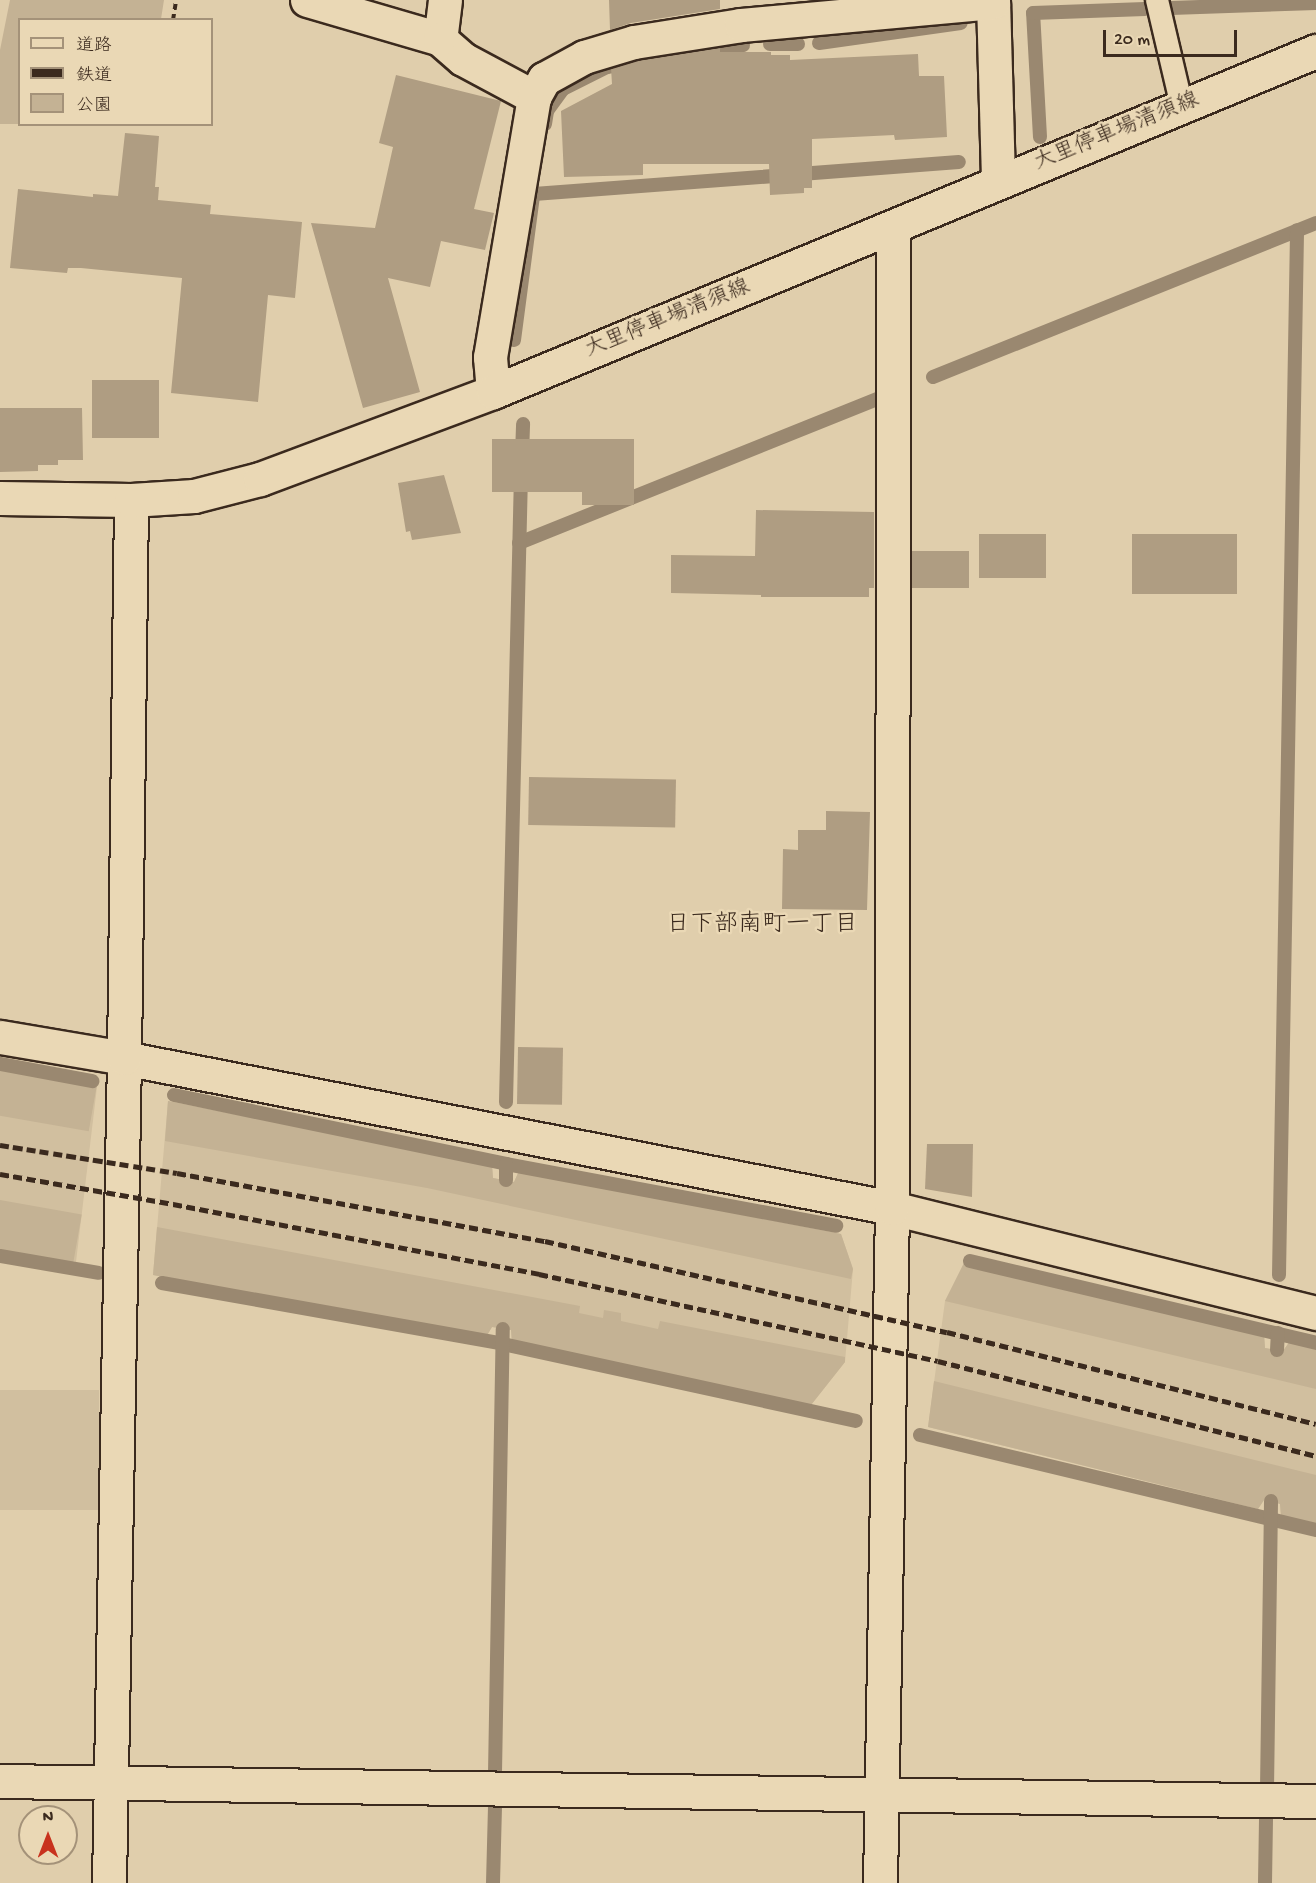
<!DOCTYPE html>
<html>
<head>
<meta charset="utf-8">
<style>
  body { margin:0 }
  #map { position:relative; width:1316px; height:1883px; overflow:hidden; background:#e0ceac; font-family:"Gochi Hand","Klee One",sans-serif }
  div>[style] { position:absolute }
  .built>* { inset:0; background:#d1bf9f; transform-origin:0 0 }
  .green>* { inset:0; background:#c4b294; transform-origin:0 0 }
  .stream>* { height:14px; margin:-7px; padding:0 7px; transform-origin:7px; border-radius:7px; background:#9a8870 }
  .building>* { inset:0; background:#af9d82; transform-origin:0 0 }
  .path>* { height:4px; margin-top:-2px; transform-origin:0; background:repeating-linear-gradient(90deg,#3b2a1e 0 6px,transparent 0 10.5px) }
  .roads { filter:drop-shadow(2px 0 #3b2a1e) drop-shadow(-2px 0 #3b2a1e) drop-shadow(0 2px #3b2a1e) drop-shadow(0 -2px #3b2a1e) }
  .service>* { height:22px; margin:-11px; padding:0 11px; transform-origin:11px; border-radius:11px; background:#ead8b5 }
  .minor>* { height:33px; margin:-16.5px; padding:0 16.5px; transform-origin:16.5px; border-radius:16.5px; background:#ead8b5 }
  .secondary>* { height:33px; margin:-16.5px; padding:0 16.5px; transform-origin:16.5px; border-radius:16.5px; background:#ead8b5 }
  .rail>* { height:4.5px; margin-top:-2.25px; transform-origin:0; background:repeating-linear-gradient(90deg,#3b2a1e 0 9px,transparent 0 13.5px) }
  span { translate:-50% -50%; white-space:nowrap; text-align:center; line-height:1.15; -webkit-text-stroke:5px #ead8b5; paint-order:stroke }
  .street-label { font-size:22px; color:#3b2a1e }
  .neighbourhood-label { font-size:24px; color:#3b2a1e }
  .legend { position:absolute; left:18px; top:18px; width:195px; height:108px; box-sizing:border-box; background:#ead8b5; border:2px solid #a49279; margin:0; padding:8px 10px; list-style:none; font-size:18px; color:#3b2a1e }
  .legend li { display:flex; align-items:center; gap:12px; height:30px }
  .legend b { width:30px; border:2px solid #a49279 }
  .north { position:absolute; left:18px; top:1805px; width:60px; height:60px; box-sizing:border-box; background:#ead8b5; border:2px solid #a49279; border-radius:50%; rotate:0deg; font-size:16px; font-weight:700; line-height:24px; text-align:center; color:#3b2a1e }
  .north::after { content:''; display:block; margin:auto; width:21px; height:27px; background:#c8321e; clip-path:polygon(50% 0,100% 100%,50% 72%,0 100%) }
  .scale { position:absolute; left:1103px; top:30px; width:134px; height:27px; box-sizing:border-box; border:3px solid #3b2a1e; border-top:0; padding-left:8px; font-size:18px; line-height:21px; white-space:nowrap; color:#3b2a1e; -webkit-text-stroke:4px #ead8b5; paint-order:stroke }
</style>
</head>
<body>
<div id="map">
  <div class="built">
    <i style="clip-path:polygon(0 1070px,97px 1087px,76px 1262px,0 1249px)"></i>
    <i style="clip-path:polygon(168px 1101px,492px 1165px,493px 1178px,514px 1182px,519px 1171px,841px 1234px,853px 1269px,845px 1362px,811px 1405px,512px 1343px,511px 1330px,492px 1327px,486px 1337px,153px 1275px)"></i>
    <i style="clip-path:polygon(964px 1263px,1264px 1334px,1265px 1348px,1283px 1351px,1290px 1341px,1316px 1348px,1316px 1525px,1281px 1516px,1280px 1504px,1271px 1501px,1264px 1500px,1258px 1509px,928px 1427px,945px 1301px)"></i>
    <i style="left:0;top:1390px;width:99px;height:120px"></i>
  </div>
  <div class="green">
    <i style="clip-path:polygon(10px 0,164px 0,161px 19px,20px 20px,19px 124px,0 124px,0 50px)"></i>
    <i style="left:0;top:1070px;width:98px;height:45px;rotate:10deg"></i>
    <i style="clip-path:polygon(168px 1101px,492px 1165px,493px 1178px,514px 1182px,519px 1171px,841px 1234px,853px 1269px,851px 1279px,427px 1188px,165px 1141px)"></i>
    <i style="left:0;top:1200px;width:83px;height:49px;rotate:10deg"></i>
    <i style="clip-path:polygon(157px 1227px,580px 1306px,579px 1313px,603px 1318px,604px 1310px,621px 1313px,621px 1321px,658px 1329px,660px 1321px,845px 1357px,845px 1362px,811px 1405px,512px 1343px,511px 1330px,492px 1327px,486px 1337px,153px 1275px)"></i>
    <i style="clip-path:polygon(964px 1263px,1264px 1334px,1265px 1348px,1283px 1351px,1290px 1341px,1316px 1348px,1316px 1389px,945px 1301px)"></i>
    <i style="clip-path:polygon(934px 1381px,1316px 1475px,1316px 1525px,1281px 1516px,1280px 1504px,1271px 1501px,1264px 1500px,1258px 1509px,928px 1427px)"></i>
  </div>
  <div class="stream">
    <i style="left:1171px;top:8px;width:145px;rotate:-2deg"></i>
    <i style="left:819px;top:43px;width:143px;rotate:-8deg"></i>
    <i style="left:770px;top:44px;width:28px"></i>
    <i style="left:671px;top:55px;width:50px;rotate:-10.4deg"></i>
    <i style="left:720px;top:46px;width:23px;rotate:-2deg"></i>
    <i style="left:545px;top:124px;width:13px;rotate:-81deg"></i>
    <i style="left:547px;top:111px;width:27px;rotate:-54deg"></i>
    <i style="left:563px;top:89px;width:49px;rotate:-26.6deg"></i>
    <i style="left:607px;top:67px;width:22px;rotate:-10deg"></i>
    <i style="left:1040px;top:137px;width:124px;rotate:-93.2deg"></i>
    <i style="left:1033px;top:13px;width:112px;rotate:-2deg"></i>
    <i style="left:534px;top:194px;width:426px;rotate:-4.3deg"></i>
    <i style="left:514px;top:340px;width:145px;rotate:-82.5deg"></i>
    <i style="left:933px;top:377px;width:413px;rotate:-21.9deg"></i>
    <i style="left:522px;top:455px;width:31px;rotate:-88deg"></i>
    <i style="left:519px;top:543px;width:388px;rotate:-21.9deg"></i>
    <i style="left:0;top:1064px;width:94px;rotate:10.5deg"></i>
    <i style="left:174px;top:1095px;width:339px;rotate:11.7deg"></i>
    <i style="left:506px;top:1164px;width:336px;rotate:10.6deg"></i>
    <i style="left:506px;top:1102px;width:628px;rotate:-88.63deg"></i>
    <i style="left:506px;top:1180px;width:16px;rotate:-90deg"></i>
    <i style="left:0;top:1256px;width:100px;rotate:9.7deg"></i>
    <i style="left:970px;top:1261px;width:356px;rotate:13.3deg"></i>
    <i style="left:1279px;top:1275px;width:1045px;rotate:-89.01deg"></i>
    <i style="left:162px;top:1283px;width:346px;rotate:10.1deg"></i>
    <i style="left:503px;top:1344px;width:361px;rotate:12.3deg"></i>
    <i style="left:1277px;top:1350px;width:17px;rotate:-87deg"></i>
    <i style="left:920px;top:1435px;width:407px;rotate:13.5deg"></i>
    <i style="left:495px;top:1773px;width:444px;rotate:-89deg"></i>
    <i style="left:1267px;top:1789px;width:288px;rotate:-89.2deg"></i>
    <i style="left:493px;top:1883px;width:77px;rotate:-88.5deg"></i>
    <i style="left:1265px;top:1883px;width:66px;rotate:-89.1deg"></i>
  </div>
  <div class="building">
    <i style="clip-path:polygon(609px 0,720px 0,720px 9px,631px 23px,610px 30px)"></i>
    <i style="clip-path:polygon(720px 47px,720px 52px,771px 52px,771px 55px,790px 55px,790px 60px,918px 54px,919px 76px,944px 76px,947px 137px,895px 140px,894px 135px,812px 139px,812px 188px,804px 188px,804px 193px,770px 195px,769px 164px,643px 164px,643px 175px,564px 177px,561px 111px,612px 84px,611px 68px,638px 60px)"></i>
    <i style="clip-path:polygon(396px 75px,501px 101px,474px 209px,494px 213px,485px 250px,441px 241px,430px 287px,388px 278px,420px 392px,363px 408px,311px 223px,375px 228px,393px 147px,379px 143px)"></i>
    <i style="clip-path:polygon(125px 133px,159px 136px,155px 187px,159px 187px,158px 200px,211px 205px,210px 214px,302px 222px,295px 298px,268px 295px,258px 402px,171px 393px,182px 278px,81px 268px,68px 268px,67px 273px,10px 268px,18px 189px,93px 197px,93px 194px,118px 196px)"></i>
    <i style="left:159px;top:380px;width:58px;height:67px;rotate:90deg"></i>
    <i style="clip-path:polygon(0 408px,82px 408px,83px 460px,58px 460px,58px 465px,38px 465px,38px 471px,0 472px)"></i>
    <i style="clip-path:polygon(492px 439px,634px 439px,634px 505px,582px 505px,582px 492px,492px 492px)"></i>
    <i style="clip-path:polygon(444px 475px,461px 533px,412px 540px,410px 531px,406px 532px,398px 483px)"></i>
    <i style="clip-path:polygon(756px 510px,874px 512px,874px 588px,869px 588px,869px 597px,761px 597px,761px 595px,671px 593px,671px 555px,755px 556px)"></i>
    <i style="left:979px;top:534px;width:67px;height:44px"></i>
    <i style="left:1132px;top:534px;width:105px;height:60px"></i>
    <i style="left:911px;top:551px;width:58px;height:37px"></i>
    <i style="left:529px;top:777px;width:147px;height:48px;rotate:1deg"></i>
    <i style="clip-path:polygon(826px 811px,870px 812px,867px 910px,782px 909px,783px 849px,798px 850px,798px 830px,826px 830px)"></i>
    <i style="left:518px;top:1047px;width:45px;height:57px;rotate:1deg"></i>
    <i style="clip-path:polygon(927px 1144px,973px 1144px,972px 1197px,925px 1189px)"></i>
  </div>
  <div class="path">
    <i style="left:173px;top:20px;width:20px;rotate:-81deg"></i>
    <i style="left:156px;top:126px;width:2px;rotate:-90deg"></i>
  </div>
  <div class="roads">
    <div class="service">
      <i style="left:1157px;top:0;width:110px;rotate:76.8deg"></i>
    </div>
    <div class="minor">
      <i style="left:307px;top:0;width:139px;rotate:16.3deg"></i>
      <i style="left:445px;top:0;width:39px;rotate:97deg"></i>
      <i style="left:440px;top:39px;width:30px;rotate:41deg"></i>
      <i style="left:463px;top:59px;width:81px;rotate:28.2deg"></i>
      <i style="left:534px;top:97px;width:264px;rotate:99.6deg"></i>
      <i style="left:490px;top:357px;width:35px;rotate:85deg"></i>
      <i style="left:993px;top:0;width:182px;rotate:88.4deg"></i>
      <i style="left:534px;top:97px;width:21px;rotate:-61deg"></i>
      <i style="left:544px;top:79px;width:46px;rotate:-28.8deg"></i>
      <i style="left:584px;top:57px;width:52px;rotate:-16.7deg"></i>
      <i style="left:634px;top:42px;width:108px;rotate:-9deg"></i>
      <i style="left:741px;top:25px;width:253px;rotate:-5.2deg"></i>
      <i style="left:0;top:1037px;width:126px;rotate:9.6deg"></i>
      <i style="left:124px;top:1058px;width:783px;rotate:11.05deg"></i>
      <i style="left:892px;top:1208px;width:437px;rotate:13.9deg"></i>
      <i style="left:0;top:1781px;width:1316px;rotate:0.87deg"></i>
      <i style="left:109px;top:1883px;width:825px;rotate:-88.96deg"></i>
      <i style="left:124px;top:1058px;width:558px;rotate:-89.28deg"></i>
      <i style="left:880px;top:1883px;width:675px;rotate:-88.98deg"></i>
      <i style="left:892px;top:1208px;width:981px;rotate:-89.94deg"></i>
    </div>
    <div class="secondary">
      <i style="left:0;top:498px;width:131px;rotate:0.9deg"></i>
      <i style="left:131px;top:500px;width:63px;rotate:-3.6deg"></i>
      <i style="left:194px;top:496px;width:68px;rotate:-14.4deg"></i>
      <i style="left:260px;top:479px;width:249px;rotate:-20.5deg"></i>
      <i style="left:493px;top:392px;width:891px;rotate:-22.51deg"></i>
    </div>
  </div>
  <div class="rail">
    <i style="left:0;top:1145px;width:179px;rotate:9deg"></i>
    <i style="left:177px;top:1173px;width:374px;rotate:10.5deg"></i>
    <i style="left:545px;top:1241px;width:412px;rotate:12.8deg"></i>
    <i style="left:947px;top:1332px;width:380px;rotate:14deg"></i>
    <i style="left:0;top:1174px;width:176px;rotate:9.8deg"></i>
    <i style="left:173px;top:1204px;width:373px;rotate:10.8deg"></i>
    <i style="left:539px;top:1274px;width:408px;rotate:12.3deg"></i>
    <i style="left:938px;top:1361px;width:390px;rotate:14.1deg"></i>
  </div>
  <div class="street-label">
    <span style="left:1117px;top:133px;rotate:-22deg">大里停車場清須線</span>
    <span style="left:668px;top:320px;rotate:-22deg">大里停車場清須線</span>
  </div>
  <div class="neighbourhood-label">
    <span style="left:762px;top:926px">日下部南町一丁目</span>
  </div>
  <ul class="legend">
  <li><b style="height:8px;background:#ead8b5"></b>道路</li>
  <li><b style="height:8px;background:#3b2a1e"></b>鉄道</li>
  <li><b style="height:16px;background:#c4b294"></b>公園</li>
  </ul>
  <div class="north">N</div>
  <div class="scale">20 m</div>
</div>
</body>
</html>
